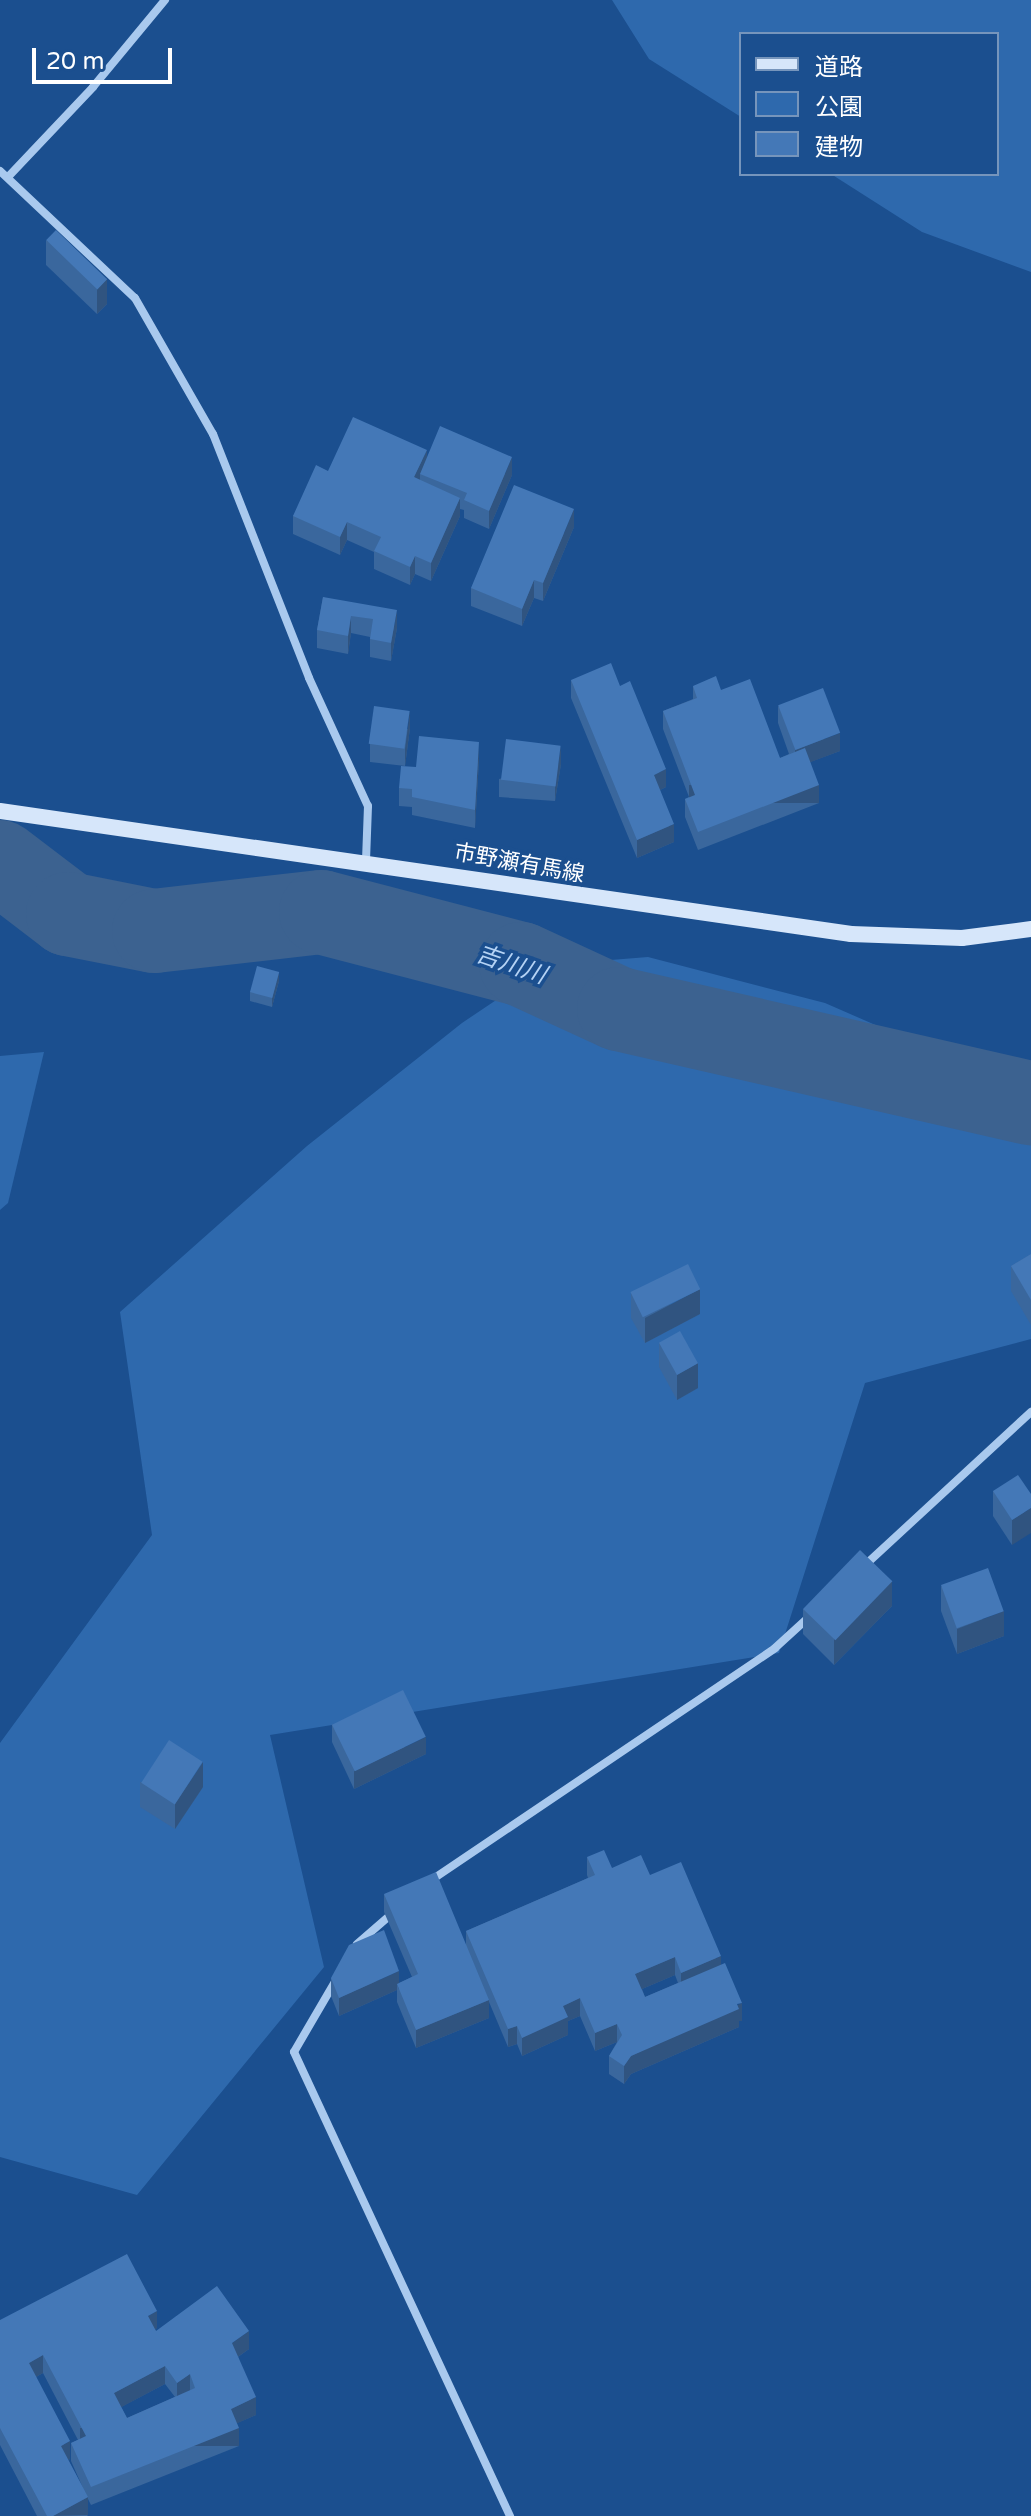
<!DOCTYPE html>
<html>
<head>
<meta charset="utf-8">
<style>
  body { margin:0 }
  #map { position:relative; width:1031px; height:2516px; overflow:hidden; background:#1b4f8f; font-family:"Varela Round","Noto Sans JP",sans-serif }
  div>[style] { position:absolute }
  .green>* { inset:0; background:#2e69ad }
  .river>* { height:84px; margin:-42px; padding:0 42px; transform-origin:42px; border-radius:42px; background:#3c6290 }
  .street>* { height:8px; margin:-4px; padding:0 4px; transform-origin:4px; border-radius:4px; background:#a9c9ee }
  .secondary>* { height:16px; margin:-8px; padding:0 8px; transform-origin:8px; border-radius:8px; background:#d6e6fa }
  .wall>* { inset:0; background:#3a679d }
  .shaded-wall>* { inset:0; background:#305480; transform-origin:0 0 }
  .building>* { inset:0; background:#4478b7; transform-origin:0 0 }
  span { translate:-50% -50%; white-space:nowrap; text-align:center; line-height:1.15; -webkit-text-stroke:7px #1b4f8f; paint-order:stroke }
  .street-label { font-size:22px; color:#fff }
  .water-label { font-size:24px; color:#b5d3f5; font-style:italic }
  .legend { position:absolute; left:739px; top:32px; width:260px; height:144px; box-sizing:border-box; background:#1b4f8f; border:2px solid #7695bc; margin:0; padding:10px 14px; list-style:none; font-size:24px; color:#fff }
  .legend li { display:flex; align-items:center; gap:16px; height:40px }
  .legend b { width:40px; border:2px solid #7695bc }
  .scale { position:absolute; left:32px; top:48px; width:140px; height:36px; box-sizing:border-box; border:4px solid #fff; border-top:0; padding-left:10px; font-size:24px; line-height:28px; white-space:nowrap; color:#fff; -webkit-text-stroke:6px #1b4f8f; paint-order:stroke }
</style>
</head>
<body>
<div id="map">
  <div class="green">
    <i style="clip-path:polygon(612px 0,1031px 0,1031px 272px,922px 232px,831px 174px,997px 174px,997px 34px,741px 34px,741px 117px,649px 59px)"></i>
    <i style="clip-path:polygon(648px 957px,825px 1003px,974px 1068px,1031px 1139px,1031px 1339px,865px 1383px,779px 1653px,270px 1735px,324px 1967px,137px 2195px,0 2157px,0 1743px,152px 1535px,120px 1312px,307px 1146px,462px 1023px,548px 965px)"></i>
    <i style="clip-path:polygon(44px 1052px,8px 1203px,0 1210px,0 1056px)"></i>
  </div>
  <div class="river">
    <i style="left:0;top:862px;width:86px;rotate:37.4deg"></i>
    <i style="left:68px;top:914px;width:88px;rotate:11.2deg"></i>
    <i style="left:154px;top:931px;width:168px;rotate:-6.5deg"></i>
    <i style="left:321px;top:912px;width:207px;rotate:14.6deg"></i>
    <i style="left:521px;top:964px;width:108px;rotate:24.7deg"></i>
    <i style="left:619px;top:1009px;width:423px;rotate:12.9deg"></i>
  </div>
  <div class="street">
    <i style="left:0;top:171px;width:185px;rotate:43.3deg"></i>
    <i style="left:135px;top:298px;width:157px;rotate:60.2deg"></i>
    <i style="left:213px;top:434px;width:262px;rotate:68.5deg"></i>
    <i style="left:309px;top:678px;width:141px;rotate:65.3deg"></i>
    <i style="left:368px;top:806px;width:54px;rotate:92.1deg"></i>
    <i style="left:8px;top:177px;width:124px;rotate:-46.6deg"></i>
    <i style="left:93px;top:87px;width:113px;rotate:-50.4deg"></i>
    <i style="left:863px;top:1567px;width:229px;rotate:-42.7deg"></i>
    <i style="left:430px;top:1881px;width:416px;rotate:-34deg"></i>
    <i style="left:775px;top:1648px;width:46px;rotate:-42.4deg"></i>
    <i style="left:357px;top:1944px;width:50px;rotate:-41deg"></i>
    <i style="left:336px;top:1980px;width:83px;rotate:120.3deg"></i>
    <i style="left:294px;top:2052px;width:512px;rotate:65.04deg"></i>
  </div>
  <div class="secondary">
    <i style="left:0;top:811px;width:860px;rotate:8.22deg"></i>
    <i style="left:851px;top:934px;width:111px;rotate:2.1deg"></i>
    <i style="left:962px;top:938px;width:70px;rotate:-7.4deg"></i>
  </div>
  <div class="wall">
    <i style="clip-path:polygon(46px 240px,107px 279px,107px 304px,97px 314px,46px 265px)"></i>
    <i style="clip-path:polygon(427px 459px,512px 475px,489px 529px,464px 518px,464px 510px,460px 509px,460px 516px,431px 581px,415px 574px,410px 585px,374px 569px,374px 552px,347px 540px,340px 555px,293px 534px,293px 516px,328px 471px)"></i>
    <i style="clip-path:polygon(574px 527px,543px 601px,534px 598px,522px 626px,471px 606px,471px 588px)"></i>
    <i style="clip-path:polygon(323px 597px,397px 628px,391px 661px,370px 657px,370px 637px,351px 633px,348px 654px,317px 648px,317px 630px)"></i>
    <i style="clip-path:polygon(571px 680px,620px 686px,666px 787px,660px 790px,674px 842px,637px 858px,571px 698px)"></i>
    <i style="clip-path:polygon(693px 686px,721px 690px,780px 758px,789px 754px,778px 723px,778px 706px,840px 751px,810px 762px,819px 803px,698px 850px,685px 817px,685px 799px,689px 797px,663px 729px,663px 711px,693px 699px)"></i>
    <i style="clip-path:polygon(410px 728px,405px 766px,370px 762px,370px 744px)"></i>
    <i style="clip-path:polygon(479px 760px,475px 828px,412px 815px,412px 807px,399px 806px,399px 788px,416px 767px)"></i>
    <i style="clip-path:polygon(561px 764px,555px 801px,499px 797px,499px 779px)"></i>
    <i style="clip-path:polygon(279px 981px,272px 1007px,250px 1001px,250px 992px)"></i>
    <i style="clip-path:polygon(1031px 1254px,1031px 1325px,1011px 1291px,1011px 1266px)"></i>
    <i style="clip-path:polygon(631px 1292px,700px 1314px,645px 1343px,631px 1318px)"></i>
    <i style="clip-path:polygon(659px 1342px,698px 1388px,677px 1400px,659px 1367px)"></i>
    <i style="clip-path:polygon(993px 1491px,1031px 1494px,1012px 1545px,993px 1516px)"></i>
    <i style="clip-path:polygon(941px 1586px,1004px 1636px,957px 1654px,941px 1611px)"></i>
    <i style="clip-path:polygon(892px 1606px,834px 1665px,803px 1634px,803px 1609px)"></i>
    <i style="clip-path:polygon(332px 1724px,426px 1754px,354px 1789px,332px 1742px)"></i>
    <i style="clip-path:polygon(140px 1782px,203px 1787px,175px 1829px,140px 1807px)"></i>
    <i style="clip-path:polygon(evenodd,587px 1857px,612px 1868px,650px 1875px,721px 1965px,742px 2021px,739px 2021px,739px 2027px,631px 2074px,624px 2084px,609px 2074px,609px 2056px,617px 2042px,595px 2051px,580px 2016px,568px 2021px,568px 2035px,522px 2056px,517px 2044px,508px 2047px,489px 2002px,489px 2018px,416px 2048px,397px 2002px,397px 1990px,339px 2016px,331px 1996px,331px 1978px,399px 1983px,412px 1977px,384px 1912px,384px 1894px,466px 1945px,466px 1931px,588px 1878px,587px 1875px,587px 1857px,675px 1975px,678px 1983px,645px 1997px,642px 1989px,675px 1975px)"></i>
    <i style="clip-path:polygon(evenodd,0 2320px,157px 2328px,155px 2329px,156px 2331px,249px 2349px,238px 2357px,256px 2415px,237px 2423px,239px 2446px,91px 2505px,88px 2499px,88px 2515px,87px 2516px,37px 2516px,0 2445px,0 2320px,43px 2373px,78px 2440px,71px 2443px,71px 2461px,83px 2488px,68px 2460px,70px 2459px,36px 2377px,43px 2373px,0 2320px,165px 2384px,175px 2397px,127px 2418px,121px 2407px,165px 2384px)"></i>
  </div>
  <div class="shaded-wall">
    <i style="clip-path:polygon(107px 279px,107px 304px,97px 314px,97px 289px)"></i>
    <i style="clip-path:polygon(427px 450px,427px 468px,420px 474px,420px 481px,414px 477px)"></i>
    <i style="clip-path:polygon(512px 457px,512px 475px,489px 529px,489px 511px)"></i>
    <i style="clip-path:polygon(460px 498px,460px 516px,431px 581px,431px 563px)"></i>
    <i style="clip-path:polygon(574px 509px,574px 527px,543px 601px,543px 583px)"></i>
    <i style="clip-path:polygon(347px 522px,347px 540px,340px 555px,340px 537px)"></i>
    <i style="clip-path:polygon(415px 556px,415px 574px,410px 585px,410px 567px)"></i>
    <i style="clip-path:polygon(534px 580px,534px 598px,522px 626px,522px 609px)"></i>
    <i style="clip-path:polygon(397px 610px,397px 628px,391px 661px,391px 643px)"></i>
    <i style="clip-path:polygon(351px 616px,351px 633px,348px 654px,348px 636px)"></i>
    <i style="clip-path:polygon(410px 711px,410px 728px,405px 766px,405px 749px)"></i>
    <i style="clip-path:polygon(840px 733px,840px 751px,795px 768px,795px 750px)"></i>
    <i style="clip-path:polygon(479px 742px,479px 760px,475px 828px,475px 810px)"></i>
    <i style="clip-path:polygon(561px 746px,561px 764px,555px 801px,555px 783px)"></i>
    <i style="clip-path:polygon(666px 769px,666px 787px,654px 793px,654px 775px)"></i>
    <i style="left:819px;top:785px;width:18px;height:130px;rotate:90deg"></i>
    <i style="clip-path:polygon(674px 824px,674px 842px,637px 858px,637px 840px)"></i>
    <i style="clip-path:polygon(279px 972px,279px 981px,272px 1007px,272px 998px)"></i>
    <i style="clip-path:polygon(700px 1289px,700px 1314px,645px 1343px,645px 1318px)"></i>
    <i style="clip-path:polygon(698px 1363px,698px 1388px,677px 1400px,677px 1375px)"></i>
    <i style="clip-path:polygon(1031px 1508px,1031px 1533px,1012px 1545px,1012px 1520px)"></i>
    <i style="clip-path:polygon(892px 1581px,892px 1606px,834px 1665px,834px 1640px)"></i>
    <i style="clip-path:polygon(1004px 1611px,1004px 1636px,957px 1654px,957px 1629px)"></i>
    <i style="clip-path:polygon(426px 1737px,426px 1754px,354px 1789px,354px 1771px)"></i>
    <i style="clip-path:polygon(203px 1762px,203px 1787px,175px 1829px,175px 1804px)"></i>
    <i style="clip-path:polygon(721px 1956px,721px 1973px,681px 1991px,681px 1973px)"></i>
    <i style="clip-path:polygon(675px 1957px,675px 1975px,635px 1992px,635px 1974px)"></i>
    <i style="clip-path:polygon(399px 1971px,399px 1989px,397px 1984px,397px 1990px,339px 2016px,339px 1998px)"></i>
    <i style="clip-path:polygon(580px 1998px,580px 2016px,568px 2021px,568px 2035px,522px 2056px,522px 2038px,563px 2006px)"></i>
    <i style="clip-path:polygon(489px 2000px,489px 2018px,416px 2048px,416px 2030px)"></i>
    <i style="clip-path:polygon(742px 2003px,742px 2021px,739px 2021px,739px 2027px,631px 2074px,624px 2084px,624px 2066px,631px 2056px)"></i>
    <i style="clip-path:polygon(617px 2024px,617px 2042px,595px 2051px,595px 2033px)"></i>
    <i style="clip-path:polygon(517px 2026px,517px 2044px,508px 2047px,508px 2029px)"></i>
    <i style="clip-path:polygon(157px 2311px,157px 2328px,148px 2334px,148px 2316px)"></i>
    <i style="clip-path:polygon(249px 2331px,249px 2349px,232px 2361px,232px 2343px)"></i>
    <i style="clip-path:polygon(43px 2355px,43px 2373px,29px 2381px,29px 2363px)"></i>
    <i style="clip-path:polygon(165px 2366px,165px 2384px,114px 2411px,114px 2393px)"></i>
    <i style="clip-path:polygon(190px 2374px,190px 2392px,177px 2401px,177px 2383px)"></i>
    <i style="clip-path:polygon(256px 2397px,256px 2415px,231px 2426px,231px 2409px)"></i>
    <i style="left:239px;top:2428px;width:18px;height:159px;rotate:90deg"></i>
    <i style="clip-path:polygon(70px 2441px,70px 2459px,61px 2464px,61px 2446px)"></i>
    <i style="clip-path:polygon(88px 2497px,88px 2515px,53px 2516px)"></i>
  </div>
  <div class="building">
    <i style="left:56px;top:230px;width:71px;height:14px;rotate:44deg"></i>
    <i style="clip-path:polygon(353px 417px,427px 450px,414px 477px,460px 498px,431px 563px,415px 556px,410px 567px,374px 551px,381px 537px,347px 522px,340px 537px,293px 516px,316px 465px,328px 471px)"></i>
    <i style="clip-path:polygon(440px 426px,512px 457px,489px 511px,464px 500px,467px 493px,420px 474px)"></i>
    <i style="clip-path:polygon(514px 485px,574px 509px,543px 583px,534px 580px,522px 609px,471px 588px)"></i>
    <i style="clip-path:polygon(323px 597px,397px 610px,391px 643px,370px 639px,373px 619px,351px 616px,348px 636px,317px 630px)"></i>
    <i style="clip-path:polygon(611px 663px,620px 686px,630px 681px,666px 769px,654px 775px,674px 824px,637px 840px,571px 680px)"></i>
    <i style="clip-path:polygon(716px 676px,721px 690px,750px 679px,780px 758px,805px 748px,819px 785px,698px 832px,685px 799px,695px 795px,663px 711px,697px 698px,693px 686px)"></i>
    <i style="left:823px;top:688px;width:48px;height:48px;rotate:69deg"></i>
    <i style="left:374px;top:706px;width:36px;height:38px;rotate:8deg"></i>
    <i style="clip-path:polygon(419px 736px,479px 742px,475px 810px,412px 797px,412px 789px,399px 788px,401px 766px,416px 767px)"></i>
    <i style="left:506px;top:739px;width:55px;height:41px;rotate:7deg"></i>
    <i style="left:257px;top:966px;width:23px;height:27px;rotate:15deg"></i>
    <i style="clip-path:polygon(1031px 1254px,1031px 1300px,1011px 1266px)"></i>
    <i style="left:688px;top:1264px;width:28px;height:64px;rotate:64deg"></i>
    <i style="left:680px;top:1331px;width:37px;height:24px;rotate:61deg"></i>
    <i style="clip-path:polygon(1018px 1475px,1031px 1494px,1031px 1508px,1012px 1520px,993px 1491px)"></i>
    <i style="left:860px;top:1550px;width:45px;height:82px;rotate:44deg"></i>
    <i style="left:988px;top:1568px;width:46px;height:50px;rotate:70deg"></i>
    <i style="left:403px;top:1690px;width:52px;height:79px;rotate:64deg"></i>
    <i style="left:169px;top:1740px;width:40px;height:51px;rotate:33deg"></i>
    <i style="clip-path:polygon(604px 1850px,612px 1868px,641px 1855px,650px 1875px,681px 1862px,721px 1956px,681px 1973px,675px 1957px,635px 1974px,645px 1997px,725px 1963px,742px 2003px,737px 2004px,739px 2009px,631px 2056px,624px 2066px,609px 2056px,622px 2035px,617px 2024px,595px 2033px,580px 1998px,563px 2006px,568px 2017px,522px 2038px,517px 2026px,508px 2029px,466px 1931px,595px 1875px,587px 1857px)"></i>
    <i style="clip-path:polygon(436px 1872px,489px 2000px,416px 2030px,397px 1984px,418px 1974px,384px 1894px)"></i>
    <i style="clip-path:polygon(384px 1930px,399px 1971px,339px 1998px,331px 1978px,349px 1945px)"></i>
    <i style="clip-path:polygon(evenodd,127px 2254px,157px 2311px,148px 2316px,156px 2331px,217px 2286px,249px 2331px,232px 2343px,256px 2397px,231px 2409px,239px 2428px,91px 2487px,71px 2443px,86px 2436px,43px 2355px,29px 2363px,70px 2441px,61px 2446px,88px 2497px,53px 2516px,47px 2516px,0 2428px,0 2320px,127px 2254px,165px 2366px,177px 2383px,190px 2374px,195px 2388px,127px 2418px,114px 2393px,165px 2366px)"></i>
  </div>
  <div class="street-label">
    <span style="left:519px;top:864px;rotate:10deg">市野瀬有馬線</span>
  </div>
  <div class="water-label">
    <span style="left:511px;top:965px;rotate:19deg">吉川川</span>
  </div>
  <ul class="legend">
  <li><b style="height:10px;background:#d6e6fa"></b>道路</li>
  <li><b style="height:22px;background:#2e69ad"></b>公園</li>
  <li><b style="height:22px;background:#4478b7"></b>建物</li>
  </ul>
  <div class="scale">20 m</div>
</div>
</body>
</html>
